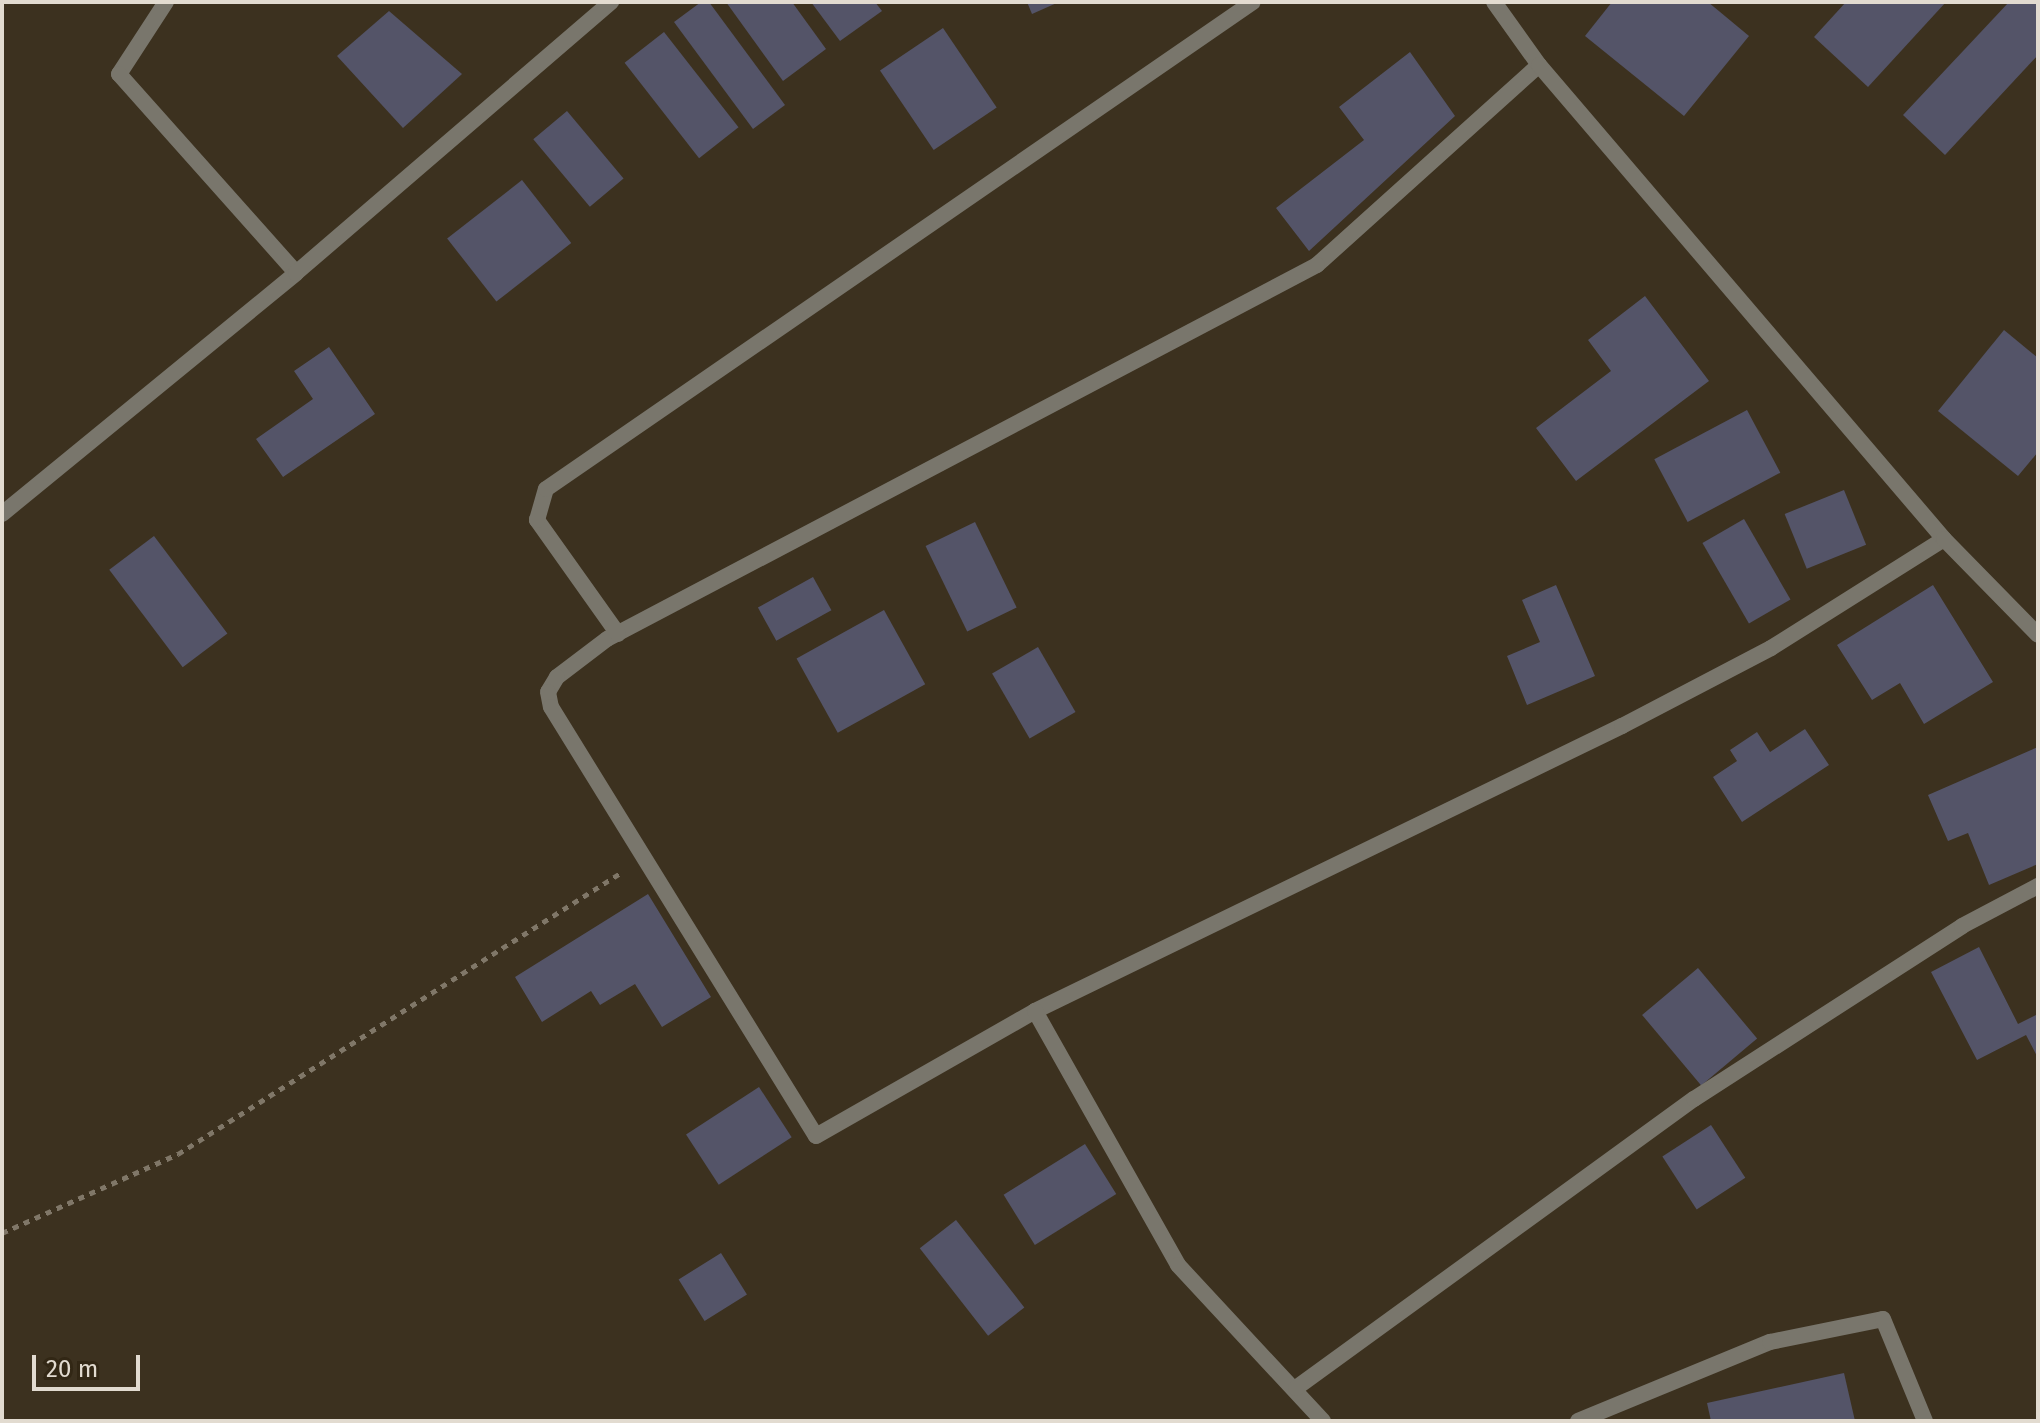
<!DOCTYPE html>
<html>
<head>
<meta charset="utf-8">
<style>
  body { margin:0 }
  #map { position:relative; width:2040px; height:1423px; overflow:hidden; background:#3c311f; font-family:"Fira Sans",sans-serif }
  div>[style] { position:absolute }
  .building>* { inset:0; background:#545468; transform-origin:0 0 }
  .path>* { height:5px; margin-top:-2.5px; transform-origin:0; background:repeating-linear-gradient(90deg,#807768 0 6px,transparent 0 12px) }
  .minor>* { height:16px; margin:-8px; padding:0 8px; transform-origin:8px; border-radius:8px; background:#79766c }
  .tertiary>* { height:16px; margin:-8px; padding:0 8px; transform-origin:8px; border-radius:8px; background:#79766c }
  span { translate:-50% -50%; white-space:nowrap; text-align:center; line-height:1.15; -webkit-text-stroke:8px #322715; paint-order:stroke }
  .frame { position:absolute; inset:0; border:4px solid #e2dbd0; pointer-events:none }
  .scale { position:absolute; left:32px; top:1355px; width:108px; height:36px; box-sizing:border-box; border:4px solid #e2dbd0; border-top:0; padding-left:10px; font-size:24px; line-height:28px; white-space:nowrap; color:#e2dbd0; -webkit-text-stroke:6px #322715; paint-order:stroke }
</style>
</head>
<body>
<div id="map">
  <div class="building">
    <i style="clip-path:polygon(701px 2px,709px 2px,785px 105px,753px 129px,674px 22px)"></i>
    <i style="clip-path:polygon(726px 2px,792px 2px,826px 49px,783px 81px)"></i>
    <i style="clip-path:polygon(811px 2px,875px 2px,882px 11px,840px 41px)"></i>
    <i style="clip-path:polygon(1027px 2px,1059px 2px,1032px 14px)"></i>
    <i style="clip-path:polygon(1612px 2px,1708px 2px,1749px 36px,1684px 116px,1585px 36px)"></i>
    <i style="clip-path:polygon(1846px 2px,1946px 2px,1868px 87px,1814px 37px)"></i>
    <i style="clip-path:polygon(2009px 2px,2038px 2px,2038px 55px,1945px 155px,1903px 115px)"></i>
    <i style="clip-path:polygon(389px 11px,462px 74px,403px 128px,337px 56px)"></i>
    <i style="left:943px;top:28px;width:96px;height:76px;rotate:56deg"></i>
    <i style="left:664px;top:32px;width:121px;height:50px;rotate:52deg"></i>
    <i style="clip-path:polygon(1410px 52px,1455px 116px,1309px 251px,1276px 208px,1364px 140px,1339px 107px)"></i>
    <i style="left:567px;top:111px;width:88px;height:44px;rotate:50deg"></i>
    <i style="left:522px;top:180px;width:80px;height:95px;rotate:52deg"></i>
    <i style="clip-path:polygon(1645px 296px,1709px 381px,1576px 481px,1536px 428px,1611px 371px,1588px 340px)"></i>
    <i style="clip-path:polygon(2004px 330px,2038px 358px,2038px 452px,2018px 476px,1938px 411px)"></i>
    <i style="clip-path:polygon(329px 347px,375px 414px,283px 477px,256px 439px,313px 399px,294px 371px)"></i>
    <i style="left:1747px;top:410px;width:71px;height:105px;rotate:62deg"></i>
    <i style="left:1844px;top:490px;width:59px;height:64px;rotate:68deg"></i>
    <i style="left:1744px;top:519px;width:93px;height:48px;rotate:60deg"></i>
    <i style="left:975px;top:522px;width:95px;height:55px;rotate:64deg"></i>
    <i style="left:154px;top:536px;width:122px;height:56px;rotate:53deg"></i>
    <i style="left:813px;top:577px;width:38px;height:63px;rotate:61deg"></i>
    <i style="clip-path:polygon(1556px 585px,1595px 676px,1527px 705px,1507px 656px,1540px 642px,1522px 600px)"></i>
    <i style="clip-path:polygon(1933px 585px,1993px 682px,1924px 724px,1900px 683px,1872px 700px,1837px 645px)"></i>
    <i style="left:884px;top:610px;width:85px;height:100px;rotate:61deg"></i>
    <i style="left:1038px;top:647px;width:75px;height:53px;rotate:60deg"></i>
    <i style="clip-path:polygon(1805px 729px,1829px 765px,1742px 822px,1713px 777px,1737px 761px,1730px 750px,1757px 732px,1770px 752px)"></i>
    <i style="clip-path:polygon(2038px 747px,2038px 864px,1989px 885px,1968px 833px,1948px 841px,1928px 795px)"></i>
    <i style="clip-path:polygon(648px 894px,711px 997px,662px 1027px,635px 984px,600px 1005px,591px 991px,542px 1022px,515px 977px)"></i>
    <i style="clip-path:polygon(1979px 947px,2018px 1024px,2038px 1014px,2038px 1058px,2026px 1035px,1977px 1060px,1931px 972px)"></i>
    <i style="left:1698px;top:968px;width:92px;height:73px;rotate:50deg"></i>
    <i style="left:759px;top:1087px;width:60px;height:87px;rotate:57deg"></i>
    <i style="left:1711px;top:1125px;width:63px;height:58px;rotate:57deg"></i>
    <i style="left:1085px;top:1144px;width:59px;height:96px;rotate:58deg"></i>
    <i style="left:956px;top:1220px;width:111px;height:46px;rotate:52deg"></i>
    <i style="left:721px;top:1253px;width:49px;height:50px;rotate:58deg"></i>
    <i style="clip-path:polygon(1844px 1373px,1855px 1421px,1711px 1421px,1707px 1403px)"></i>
  </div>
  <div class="path">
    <i style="left:2px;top:1233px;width:193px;rotate:-24.2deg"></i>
    <i style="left:178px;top:1154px;width:526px;rotate:-32.42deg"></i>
  </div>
  <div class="minor">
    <i style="left:166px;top:2px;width:86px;rotate:123.1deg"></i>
    <i style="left:119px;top:74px;width:266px;rotate:48.3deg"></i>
    <i style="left:1539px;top:65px;width:299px;rotate:138deg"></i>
    <i style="left:1317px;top:265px;width:802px;rotate:152.22deg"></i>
    <i style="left:607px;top:639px;width:63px;rotate:142.8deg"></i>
    <i style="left:557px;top:677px;width:17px;rotate:121deg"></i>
    <i style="left:548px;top:692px;width:15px;rotate:79deg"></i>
    <i style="left:551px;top:707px;width:504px;rotate:58.3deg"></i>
    <i style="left:816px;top:1136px;width:252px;rotate:-29.7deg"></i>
    <i style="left:1035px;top:1011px;width:653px;rotate:-25.9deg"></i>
    <i style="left:1622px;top:726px;width:168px;rotate:-27.6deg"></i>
    <i style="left:1771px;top:648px;width:204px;rotate:-32.2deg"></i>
    <i style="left:2px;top:514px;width:380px;rotate:-39.3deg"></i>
    <i style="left:296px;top:273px;width:416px;rotate:-40.7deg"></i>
    <i style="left:618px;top:634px;width:140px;rotate:-125.4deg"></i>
    <i style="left:537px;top:520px;width:32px;rotate:-74deg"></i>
    <i style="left:546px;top:489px;width:858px;rotate:-34.56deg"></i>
    <i style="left:1035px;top:1011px;width:291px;rotate:60.6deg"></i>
    <i style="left:1178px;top:1265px;width:213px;rotate:47.1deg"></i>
    <i style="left:1296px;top:1388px;width:492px;rotate:-36deg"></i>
    <i style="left:1694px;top:1099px;width:319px;rotate:-32.8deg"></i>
    <i style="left:1962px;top:926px;width:86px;rotate:-27.8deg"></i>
    <i style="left:1578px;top:1421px;width:208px;rotate:-22.4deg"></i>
    <i style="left:1770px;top:1342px;width:115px;rotate:-11.5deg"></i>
    <i style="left:1883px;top:1319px;width:110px;rotate:67.6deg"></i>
  </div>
  <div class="tertiary">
    <i style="left:1494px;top:2px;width:77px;rotate:54.5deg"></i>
    <i style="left:1539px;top:65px;width:623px;rotate:49.49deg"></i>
    <i style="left:1944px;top:539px;width:134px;rotate:45.6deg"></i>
  </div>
  <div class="frame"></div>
  <div class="scale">20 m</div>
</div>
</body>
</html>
